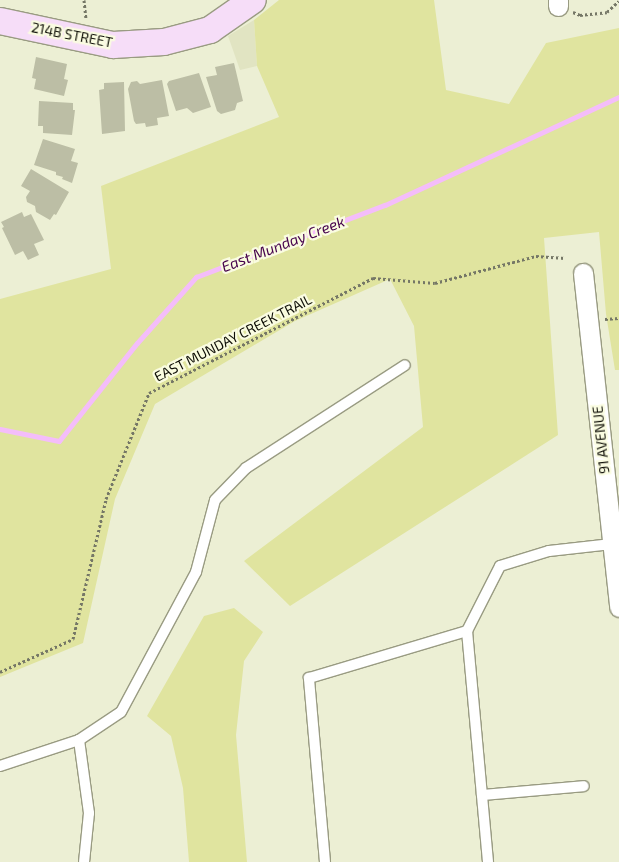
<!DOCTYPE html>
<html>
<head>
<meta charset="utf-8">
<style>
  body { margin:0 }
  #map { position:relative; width:619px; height:862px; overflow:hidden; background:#ecefd4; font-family:"Exo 2",sans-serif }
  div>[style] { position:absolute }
  .built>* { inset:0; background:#e1e4c2 }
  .green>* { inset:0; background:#e0e49f }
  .stream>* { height:5px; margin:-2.5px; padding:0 2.5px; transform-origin:2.5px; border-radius:2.5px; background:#f4bdfa }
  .building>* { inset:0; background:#bcbea5 }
  .path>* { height:3px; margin-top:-1.5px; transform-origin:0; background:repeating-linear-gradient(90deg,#757766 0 2.5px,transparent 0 5px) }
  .roads { filter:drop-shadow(1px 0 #999b82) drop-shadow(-1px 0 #999b82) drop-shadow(0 1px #999b82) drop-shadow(0 -1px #999b82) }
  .lane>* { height:10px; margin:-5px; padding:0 5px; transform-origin:5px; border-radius:5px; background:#fff }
  .street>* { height:19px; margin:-9.5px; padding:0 9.5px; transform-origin:9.5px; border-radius:9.5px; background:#fff }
  .secondary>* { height:26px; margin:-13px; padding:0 13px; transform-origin:13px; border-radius:13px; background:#f6ddf8 }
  span { translate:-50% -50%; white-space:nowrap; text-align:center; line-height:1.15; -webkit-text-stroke:4.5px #fafce1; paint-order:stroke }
  .street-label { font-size:14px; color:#0f0f07 }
  .water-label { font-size:15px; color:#45004c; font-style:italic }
</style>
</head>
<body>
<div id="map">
  <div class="built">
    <i style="clip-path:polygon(254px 20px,257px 66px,240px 70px,228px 36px)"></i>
  </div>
  <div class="green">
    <i style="clip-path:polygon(279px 0,434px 0,446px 90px,509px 104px,546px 43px,619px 28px,619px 370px,615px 370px,606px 314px,599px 232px,544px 238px,558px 435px,290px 606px,244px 561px,423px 427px,414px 326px,390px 279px,295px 321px,155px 404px,115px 499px,83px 643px,0 677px,0 299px,111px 269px,101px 186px,279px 117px,257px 66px,254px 20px)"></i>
    <i style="clip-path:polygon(234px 608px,263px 632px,244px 661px,236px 735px,247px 862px,189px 862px,183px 788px,171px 736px,147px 716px,204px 616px)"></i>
  </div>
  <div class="stream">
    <i style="left:0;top:429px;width:60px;rotate:11.5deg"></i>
    <i style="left:59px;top:441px;width:125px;rotate:-51.5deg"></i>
    <i style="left:137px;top:343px;width:89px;rotate:-48.2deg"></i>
    <i style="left:196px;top:277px;width:202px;rotate:-20.9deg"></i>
    <i style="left:385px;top:205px;width:258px;rotate:-24.8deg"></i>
  </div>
  <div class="building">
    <i style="clip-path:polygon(36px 57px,67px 64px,64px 79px,68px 80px,64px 96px,34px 89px,36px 79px,32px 78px)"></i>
    <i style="clip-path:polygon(234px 63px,243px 101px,237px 103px,235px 110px,221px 114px,217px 111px,206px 77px,217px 75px,215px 67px)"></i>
    <i style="clip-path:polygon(199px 73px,211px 107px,193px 113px,187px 108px,176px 111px,167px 84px,169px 81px)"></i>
    <i style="clip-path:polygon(162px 80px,169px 116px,157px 118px,158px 125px,146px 127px,145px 123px,136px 124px,134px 121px,128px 89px,131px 82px,137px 81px,140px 84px)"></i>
    <i style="clip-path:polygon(124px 82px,125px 131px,102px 134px,99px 90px,104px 89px,104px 83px)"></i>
    <i style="clip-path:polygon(39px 101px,73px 103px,73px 110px,75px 110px,72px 135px,43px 133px,43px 126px,38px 126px)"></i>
    <i style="clip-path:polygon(43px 139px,75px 149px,71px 161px,78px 163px,72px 183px,62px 179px,63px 177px,56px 175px,56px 172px,34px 165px)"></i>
    <i style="clip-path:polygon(31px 169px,69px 192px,56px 215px,54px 214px,50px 220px,36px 212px,35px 206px,27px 202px,26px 197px,30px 191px,21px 186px)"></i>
    <i style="clip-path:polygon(22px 212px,24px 217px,31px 214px,44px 240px,34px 244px,39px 255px,28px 260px,23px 251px,15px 255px,2px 228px,4px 227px,1px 222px)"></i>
  </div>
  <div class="path">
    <i style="left:84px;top:0;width:19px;rotate:84deg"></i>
    <i style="left:573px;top:12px;width:8px;rotate:23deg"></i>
    <i style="left:580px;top:15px;width:27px;rotate:-6deg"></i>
    <i style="left:607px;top:12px;width:16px;rotate:-43deg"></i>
    <i style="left:605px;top:319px;width:14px;rotate:-4deg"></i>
    <i style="left:0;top:672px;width:80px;rotate:-24.3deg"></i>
    <i style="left:73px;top:639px;width:144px;rotate:-76.7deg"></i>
    <i style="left:106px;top:499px;width:114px;rotate:-67.9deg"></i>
    <i style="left:149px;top:393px;width:252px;rotate:-27.2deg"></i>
    <i style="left:373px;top:278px;width:62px;rotate:4.6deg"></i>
    <i style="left:435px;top:283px;width:105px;rotate:-15deg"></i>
    <i style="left:536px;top:256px;width:29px;rotate:4deg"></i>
  </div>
  <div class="roads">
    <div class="lane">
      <i style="left:467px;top:631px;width:232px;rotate:84.8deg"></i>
      <i style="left:79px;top:740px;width:74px;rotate:82.2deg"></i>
      <i style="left:89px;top:813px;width:49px;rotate:95.8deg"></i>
      <i style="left:0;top:766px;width:83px;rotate:-18.2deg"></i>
      <i style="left:79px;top:740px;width:50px;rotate:-33.7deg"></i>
      <i style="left:121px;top:712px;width:159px;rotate:-61.8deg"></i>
      <i style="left:196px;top:572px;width:74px;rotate:-75.2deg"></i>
      <i style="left:215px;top:500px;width:45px;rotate:-45.9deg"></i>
      <i style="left:246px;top:468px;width:189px;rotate:-32.9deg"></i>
      <i style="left:482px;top:795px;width:102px;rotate:-5deg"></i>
      <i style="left:325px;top:862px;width:185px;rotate:-95deg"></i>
      <i style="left:309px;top:678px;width:165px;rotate:-16.6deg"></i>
      <i style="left:467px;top:631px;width:73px;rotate:-63.1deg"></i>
      <i style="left:500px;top:566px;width:51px;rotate:-17deg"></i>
      <i style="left:549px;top:551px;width:63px;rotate:-6.3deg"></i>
    </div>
    <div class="street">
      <i style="left:558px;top:0;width:6px;rotate:90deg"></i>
      <i style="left:583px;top:273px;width:336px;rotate:83.8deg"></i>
    </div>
    <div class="secondary">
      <i style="left:0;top:21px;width:116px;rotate:12deg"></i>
      <i style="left:113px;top:45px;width:51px;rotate:-3.4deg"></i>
      <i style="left:164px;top:42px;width:48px;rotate:-14.6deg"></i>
      <i style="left:210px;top:30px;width:52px;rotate:-34.9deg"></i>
    </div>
  </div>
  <div class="street-label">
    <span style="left:72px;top:35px;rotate:11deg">214B STREET</span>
    <span style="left:233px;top:338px;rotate:-27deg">EAST MUNDAY CREEK TRAIL</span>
    <span style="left:601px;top:440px;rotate:-96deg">91 AVENUE</span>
  </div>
  <div class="water-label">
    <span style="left:283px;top:244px;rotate:-21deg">East Munday Creek</span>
  </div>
</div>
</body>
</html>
